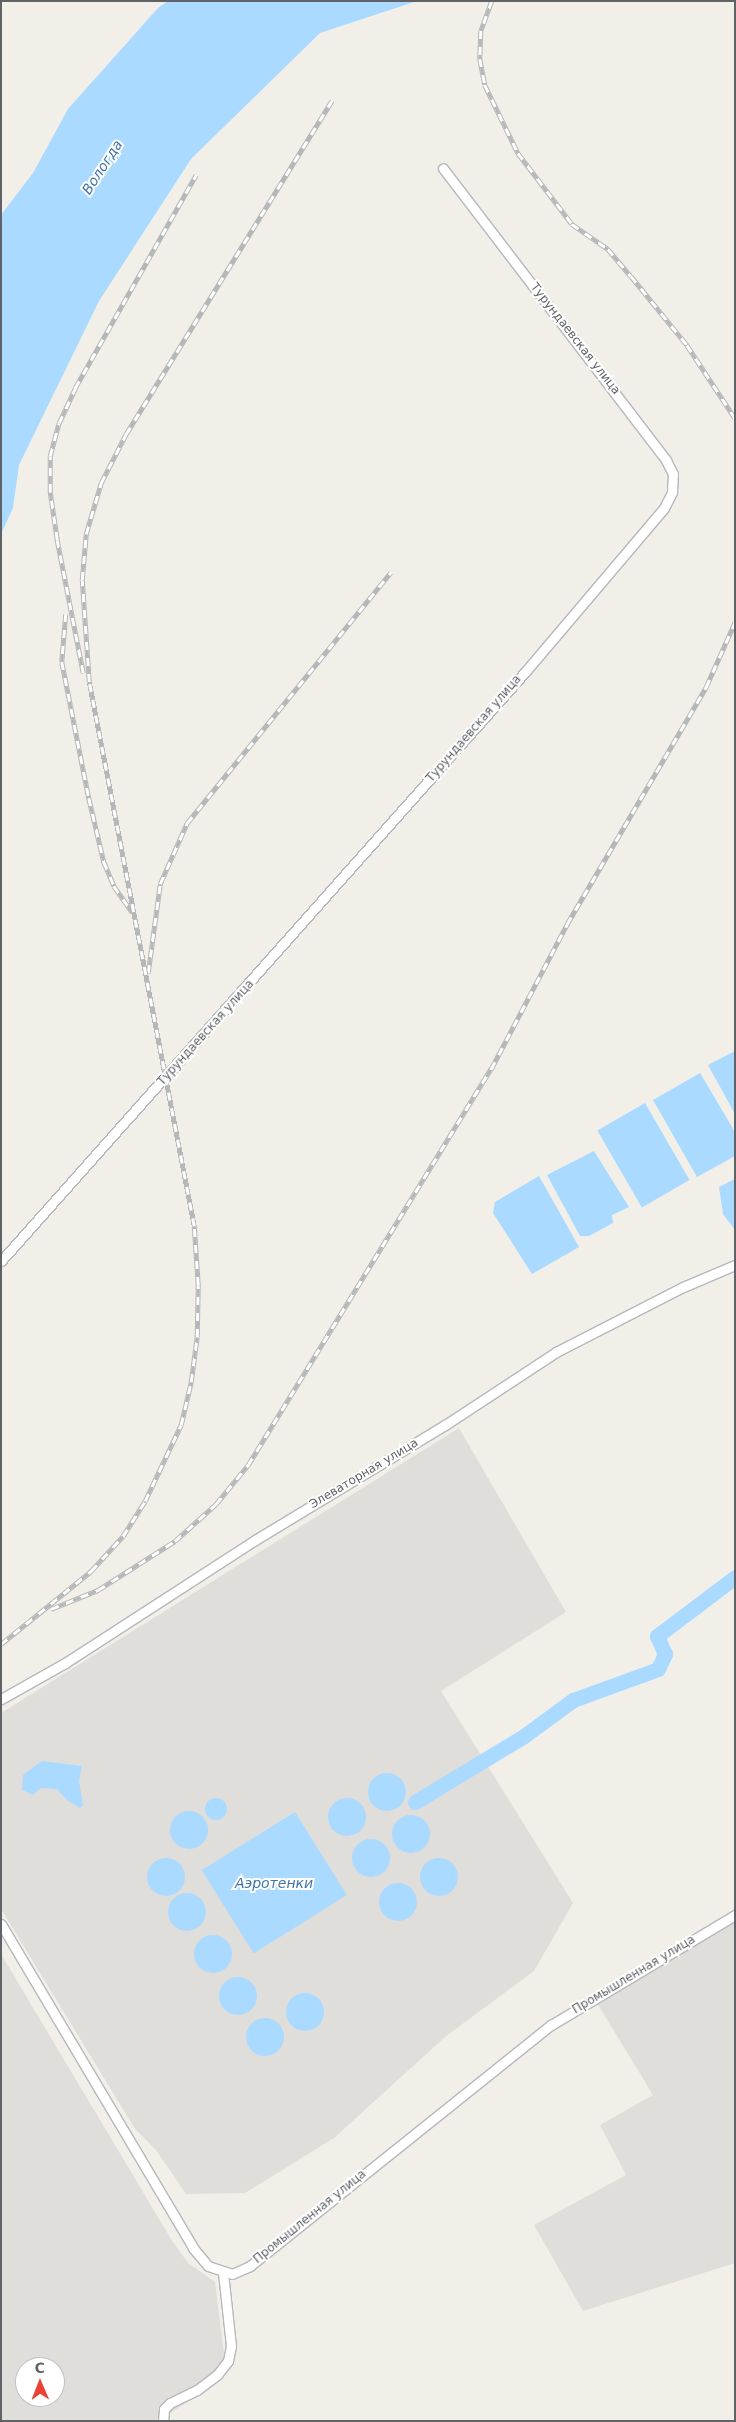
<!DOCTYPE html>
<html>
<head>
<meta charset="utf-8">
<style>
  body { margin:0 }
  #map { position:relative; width:736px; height:2422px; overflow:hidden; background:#f1efe8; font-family:"DejaVu Sans",sans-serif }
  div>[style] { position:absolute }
  .industrial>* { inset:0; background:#e0deda }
  .water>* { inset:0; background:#aadaff; transform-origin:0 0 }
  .round { border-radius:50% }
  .river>* { height:15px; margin:-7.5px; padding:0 7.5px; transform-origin:7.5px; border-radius:7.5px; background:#aadaff }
  .roads { filter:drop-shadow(1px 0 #b5b8bc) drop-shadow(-1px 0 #b5b8bc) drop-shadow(0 1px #b5b8bc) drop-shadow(0 -1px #b5b8bc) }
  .minor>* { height:9px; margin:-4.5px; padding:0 4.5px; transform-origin:4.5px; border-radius:4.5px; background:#fff }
  .rail>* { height:4.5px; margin-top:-2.25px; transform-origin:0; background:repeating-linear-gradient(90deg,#fff 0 8px,#b6b7b8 0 16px); box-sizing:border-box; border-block:1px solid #b6b7b8 }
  span { translate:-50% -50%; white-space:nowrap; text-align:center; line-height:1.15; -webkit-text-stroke:4px #fff; paint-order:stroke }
  .street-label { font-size:12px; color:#5f6368 }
  .water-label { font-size:14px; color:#4174aa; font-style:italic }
  .frame { position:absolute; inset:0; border:2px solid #5f6368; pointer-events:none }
  .north { position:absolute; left:15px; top:2357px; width:50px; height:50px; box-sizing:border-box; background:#fff; border:1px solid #bfc1c3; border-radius:50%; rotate:359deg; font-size:14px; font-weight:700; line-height:20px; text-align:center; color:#5f6368 }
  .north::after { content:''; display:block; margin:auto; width:18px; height:22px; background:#ea4335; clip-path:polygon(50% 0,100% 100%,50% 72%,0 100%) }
</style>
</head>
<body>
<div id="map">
  <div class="industrial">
    <i style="clip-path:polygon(459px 1428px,566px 1612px,441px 1691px,573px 1903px,534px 1971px,445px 2037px,334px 2138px,245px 2193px,186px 2194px,156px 2150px,135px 2129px,1px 1909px,1px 1713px)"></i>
    <i style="clip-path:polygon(735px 1922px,735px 2263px,583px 2311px,534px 2225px,626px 2175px,600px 2125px,653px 2095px,597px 2003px)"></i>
    <i style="clip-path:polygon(evenodd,1px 1954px,171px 2239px,188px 2263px,215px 2282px,226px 2370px,202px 2392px,165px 2417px,166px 2421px,1px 2421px,1px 1954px,25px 2367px,55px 2367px,55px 2397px,25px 2397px,25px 2367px)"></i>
  </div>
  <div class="water">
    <i style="clip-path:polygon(168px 1px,417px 1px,320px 33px,191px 159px,99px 301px,19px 465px,13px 508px,1px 534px,1px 215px,33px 173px,68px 109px,158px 8px)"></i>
    <i style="clip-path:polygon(735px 1051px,735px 1114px,708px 1065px)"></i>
    <i style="clip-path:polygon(700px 1073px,735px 1132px,735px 1156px,697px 1177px,653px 1100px)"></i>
    <i style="left:645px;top:1103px;width:89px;height:55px;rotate:60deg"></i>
    <i style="clip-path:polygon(594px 1151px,629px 1207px,612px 1215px,613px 1223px,589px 1236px,580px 1236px,547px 1175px)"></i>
    <i style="clip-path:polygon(539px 1176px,579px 1247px,532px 1274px,493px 1213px,495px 1202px)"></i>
    <i style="clip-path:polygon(735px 1179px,735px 1230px,723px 1214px,719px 1187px)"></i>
    <i style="clip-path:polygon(42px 1761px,82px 1766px,79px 1781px,83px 1805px,80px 1808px,68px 1801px,57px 1789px,41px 1788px,33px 1795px,22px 1790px,23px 1775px)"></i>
    <i class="round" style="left:368px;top:1773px;width:38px;height:38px"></i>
    <i class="round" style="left:205px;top:1798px;width:22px;height:22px"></i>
    <i class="round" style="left:328px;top:1798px;width:38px;height:38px"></i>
    <i class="round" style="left:170px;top:1811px;width:38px;height:38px"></i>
    <i style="left:295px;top:1812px;width:98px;height:110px;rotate:58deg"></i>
    <i class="round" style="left:392px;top:1815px;width:38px;height:38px"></i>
    <i class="round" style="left:352px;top:1839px;width:38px;height:38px"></i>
    <i class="round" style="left:420px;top:1858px;width:38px;height:38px"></i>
    <i class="round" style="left:147px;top:1858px;width:38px;height:38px"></i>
    <i class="round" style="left:379px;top:1883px;width:38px;height:38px"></i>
    <i class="round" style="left:168px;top:1893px;width:38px;height:38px"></i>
    <i class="round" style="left:194px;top:1935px;width:38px;height:38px"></i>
    <i class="round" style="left:219px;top:1977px;width:38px;height:38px"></i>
    <i class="round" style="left:286px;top:1993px;width:38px;height:38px"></i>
    <i class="round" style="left:246px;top:2018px;width:38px;height:38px"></i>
  </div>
  <div class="river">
    <i style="left:415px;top:1802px;width:127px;rotate:-31.2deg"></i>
    <i style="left:524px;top:1736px;width:61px;rotate:-36.3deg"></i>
    <i style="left:573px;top:1700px;width:90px;rotate:-20deg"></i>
    <i style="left:658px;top:1669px;width:17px;rotate:-65deg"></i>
    <i style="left:665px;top:1654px;width:20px;rotate:-114deg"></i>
    <i style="left:657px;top:1636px;width:98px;rotate:-37.1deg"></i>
  </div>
  <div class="roads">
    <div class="minor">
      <i style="left:1px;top:1261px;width:788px;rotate:-48.34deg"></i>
      <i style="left:525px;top:672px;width:215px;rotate:-49.7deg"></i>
      <i style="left:664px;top:508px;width:18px;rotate:-63deg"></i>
      <i style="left:672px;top:492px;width:18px;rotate:-87deg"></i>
      <i style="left:673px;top:474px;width:16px;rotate:-117deg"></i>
      <i style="left:666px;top:460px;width:367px;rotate:-127.4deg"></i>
      <i style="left:1px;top:1699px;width:73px;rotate:-29.4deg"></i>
      <i style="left:65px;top:1663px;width:226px;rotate:-32.9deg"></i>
      <i style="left:255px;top:1540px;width:222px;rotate:-31.2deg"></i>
      <i style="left:445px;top:1425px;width:133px;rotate:-33.3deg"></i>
      <i style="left:556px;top:1352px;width:143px;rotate:-27.1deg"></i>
      <i style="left:683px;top:1287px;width:56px;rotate:-22.9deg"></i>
      <i style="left:1px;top:1924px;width:377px;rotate:59.3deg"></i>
      <i style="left:193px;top:2248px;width:23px;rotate:50deg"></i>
      <i style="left:208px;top:2266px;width:25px;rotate:18deg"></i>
      <i style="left:232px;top:2274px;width:20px;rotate:-24deg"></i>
      <i style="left:250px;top:2266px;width:386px;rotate:-38.7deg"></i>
      <i style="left:551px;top:2025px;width:214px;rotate:-30.9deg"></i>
      <i style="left:163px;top:2421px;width:12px;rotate:-85deg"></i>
      <i style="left:164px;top:2409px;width:8px;rotate:-45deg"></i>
      <i style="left:170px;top:2403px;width:30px;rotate:-26deg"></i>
      <i style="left:197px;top:2390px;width:25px;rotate:-37deg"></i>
      <i style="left:217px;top:2375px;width:18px;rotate:-52deg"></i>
      <i style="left:228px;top:2361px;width:15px;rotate:-79deg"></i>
      <i style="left:231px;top:2346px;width:74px;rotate:-96.2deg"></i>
    </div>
  </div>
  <div class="rail">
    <i style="left:492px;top:1px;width:32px;rotate:110deg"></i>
    <i style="left:481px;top:31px;width:28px;rotate:92deg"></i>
    <i style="left:480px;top:59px;width:26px;rotate:79deg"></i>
    <i style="left:485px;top:85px;width:76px;rotate:64.1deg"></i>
    <i style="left:518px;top:153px;width:89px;rotate:52.7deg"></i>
    <i style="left:572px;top:224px;width:44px;rotate:34.8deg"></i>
    <i style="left:608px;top:249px;width:35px;rotate:50deg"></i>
    <i style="left:631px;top:276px;width:89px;rotate:50.9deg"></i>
    <i style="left:687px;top:345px;width:87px;rotate:56.7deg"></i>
    <i style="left:66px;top:614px;width:48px;rotate:94.8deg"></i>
    <i style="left:62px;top:662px;width:139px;rotate:78.8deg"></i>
    <i style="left:89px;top:798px;width:66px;rotate:76.8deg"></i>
    <i style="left:104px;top:862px;width:26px;rotate:67deg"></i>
    <i style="left:114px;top:886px;width:32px;rotate:55deg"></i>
    <i style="left:83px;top:673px;width:136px;rotate:-101.1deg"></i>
    <i style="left:57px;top:540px;width:49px;rotate:-98.3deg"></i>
    <i style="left:50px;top:492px;width:36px;rotate:-90deg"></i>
    <i style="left:50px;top:456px;width:34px;rotate:-75deg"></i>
    <i style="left:59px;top:423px;width:38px;rotate:-65deg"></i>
    <i style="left:75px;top:388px;width:245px;rotate:-60.4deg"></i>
    <i style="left:148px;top:973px;width:90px;rotate:-82.3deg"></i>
    <i style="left:160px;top:884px;width:67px;rotate:-66.1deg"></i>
    <i style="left:187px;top:823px;width:323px;rotate:-50.9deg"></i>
    <i style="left:51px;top:1609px;width:51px;rotate:-22deg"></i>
    <i style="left:98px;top:1590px;width:91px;rotate:-32.5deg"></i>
    <i style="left:175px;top:1541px;width:55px;rotate:-42.1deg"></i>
    <i style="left:216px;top:1504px;width:50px;rotate:-50.6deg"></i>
    <i style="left:248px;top:1465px;width:465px;rotate:-58.5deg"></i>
    <i style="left:491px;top:1069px;width:164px;rotate:-62.3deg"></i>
    <i style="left:567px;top:924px;width:275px;rotate:-59.6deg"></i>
    <i style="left:706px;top:687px;width:71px;rotate:-66deg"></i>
    <i style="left:1px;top:1644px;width:116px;rotate:-39deg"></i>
    <i style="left:91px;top:1571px;width:47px;rotate:-47.6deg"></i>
    <i style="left:123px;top:1536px;width:41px;rotate:-57.8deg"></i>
    <i style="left:145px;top:1501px;width:84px;rotate:-64.7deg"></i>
    <i style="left:181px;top:1425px;width:44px;rotate:-76.9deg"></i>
    <i style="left:191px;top:1382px;width:45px;rotate:-82.4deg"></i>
    <i style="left:197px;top:1337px;width:52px;rotate:-88.9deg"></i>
    <i style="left:198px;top:1285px;width:59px;rotate:-93.9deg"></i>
    <i style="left:194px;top:1226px;width:554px;rotate:-100.92deg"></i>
    <i style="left:89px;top:682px;width:102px;rotate:-93.9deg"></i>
    <i style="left:82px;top:580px;width:46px;rotate:-85deg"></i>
    <i style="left:86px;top:534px;width:53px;rotate:-73.6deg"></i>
    <i style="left:101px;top:483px;width:55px;rotate:-63deg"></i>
    <i style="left:126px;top:434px;width:392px;rotate:-58.3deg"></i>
  </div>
  <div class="street-label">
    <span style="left:575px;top:339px;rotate:52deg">Турундаевская улица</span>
    <span style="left:474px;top:729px;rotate:-49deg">Турундаевская улица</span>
    <span style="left:206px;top:1033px;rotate:-48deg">Турундаевская улица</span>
    <span style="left:364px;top:1474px;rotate:-31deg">Элеваторная улица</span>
    <span style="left:634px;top:1975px;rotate:-31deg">Промышленная улица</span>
    <span style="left:310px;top:2217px;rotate:-39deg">Промышленная улица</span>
  </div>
  <div class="water-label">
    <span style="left:102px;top:167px;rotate:-57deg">Вологда</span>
    <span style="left:274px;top:1883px">Аэротенки</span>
  </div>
  <div class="frame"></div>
  <div class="north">С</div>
</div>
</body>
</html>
